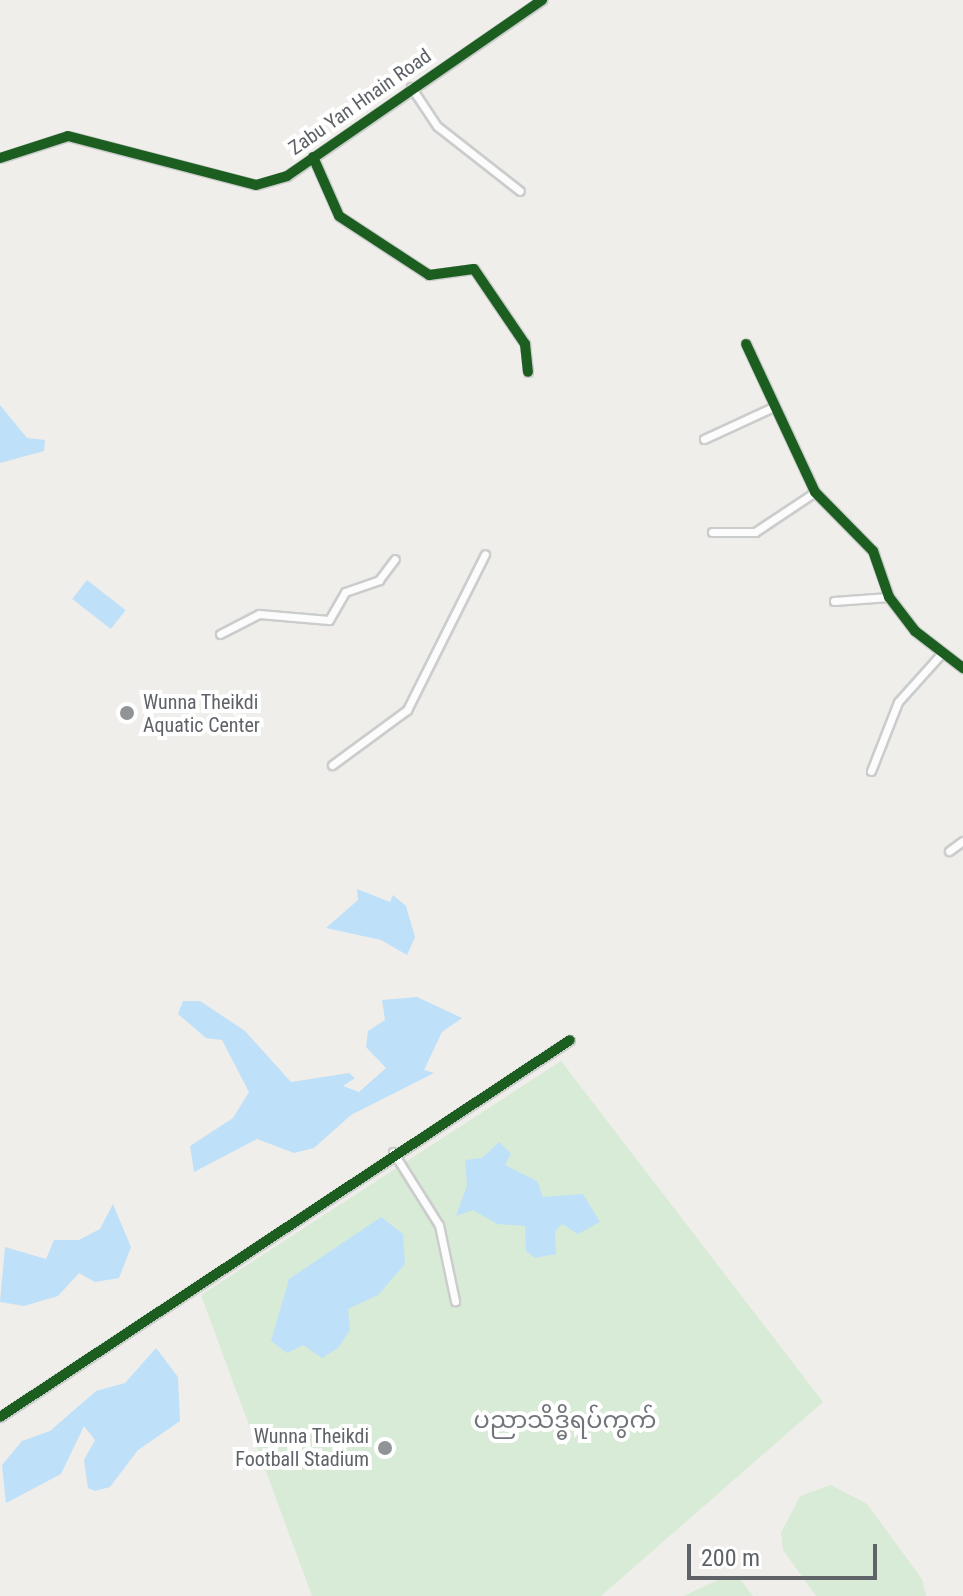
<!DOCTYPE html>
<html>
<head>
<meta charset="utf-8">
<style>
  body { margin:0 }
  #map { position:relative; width:963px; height:1596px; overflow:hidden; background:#efeeea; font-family:"Roboto Condensed","Noto Sans Myanmar",sans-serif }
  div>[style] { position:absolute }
  .green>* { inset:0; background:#d8ebd6 }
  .water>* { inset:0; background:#bfe0f9; transform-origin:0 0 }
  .roads { filter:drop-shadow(2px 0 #cbcccc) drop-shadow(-2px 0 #cbcccc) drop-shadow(0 2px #cbcccc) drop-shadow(0 -2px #cbcccc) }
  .minor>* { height:7px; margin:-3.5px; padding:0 3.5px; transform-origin:3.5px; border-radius:3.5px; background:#fdfcfc }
  .cycleway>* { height:10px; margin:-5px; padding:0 5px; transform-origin:5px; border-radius:5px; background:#1b5e20 }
  .dots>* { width:22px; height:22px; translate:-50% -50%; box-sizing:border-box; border:4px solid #fff; border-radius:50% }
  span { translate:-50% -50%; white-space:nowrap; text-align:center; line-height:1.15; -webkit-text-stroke:8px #fff; paint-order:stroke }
  .street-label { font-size:20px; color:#5f6368 }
  .poi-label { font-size:20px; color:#5f6368 }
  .left { translate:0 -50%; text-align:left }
  .right { translate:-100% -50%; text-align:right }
  .quarter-label { font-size:24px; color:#70757a }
  .scale { position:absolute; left:687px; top:1544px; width:190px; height:36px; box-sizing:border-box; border:4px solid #5f6368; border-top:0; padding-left:10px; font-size:24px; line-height:28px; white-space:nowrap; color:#5f6368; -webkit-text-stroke:6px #fff; paint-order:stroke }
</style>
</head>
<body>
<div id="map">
  <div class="green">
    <i style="clip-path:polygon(561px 1061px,823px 1402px,601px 1596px,312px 1596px,201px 1295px)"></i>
    <i style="clip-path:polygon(831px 1485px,867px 1504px,922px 1579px,926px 1596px,816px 1596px,783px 1550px,781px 1533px,800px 1496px)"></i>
    <i style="clip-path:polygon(724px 1577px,740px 1579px,753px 1596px,684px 1596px)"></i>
  </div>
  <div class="water">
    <i style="clip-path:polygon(0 405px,27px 438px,45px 440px,44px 451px,0 463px)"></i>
    <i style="left:87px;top:580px;width:49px;height:24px;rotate:38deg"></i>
    <i style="clip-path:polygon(357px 889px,390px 902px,393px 895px,406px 906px,415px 937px,407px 955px,381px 940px,326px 928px,358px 900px)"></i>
    <i style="clip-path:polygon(417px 997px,462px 1018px,442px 1032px,424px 1070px,434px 1073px,351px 1115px,314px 1148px,294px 1153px,257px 1139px,194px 1172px,190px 1146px,233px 1118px,249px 1092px,222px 1040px,206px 1038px,178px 1014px,183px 1001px,200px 1001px,245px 1031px,291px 1082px,349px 1073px,355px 1078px,343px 1086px,359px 1092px,386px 1068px,366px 1047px,368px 1031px,385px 1020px,382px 1000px)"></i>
    <i style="clip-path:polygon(499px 1142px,511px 1154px,505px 1165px,537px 1181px,543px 1197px,583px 1194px,600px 1222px,578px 1234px,562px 1224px,555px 1231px,556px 1254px,535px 1258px,526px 1251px,525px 1226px,497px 1224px,473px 1210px,456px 1216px,467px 1185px,465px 1160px,482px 1158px)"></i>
    <i style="clip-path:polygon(113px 1204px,131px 1247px,119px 1278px,95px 1282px,79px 1273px,58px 1296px,24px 1306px,0 1302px,5px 1247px,46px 1259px,54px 1240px,79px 1240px,100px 1229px)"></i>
    <i style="clip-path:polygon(381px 1217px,403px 1234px,405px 1264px,378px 1295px,348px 1309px,350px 1330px,338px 1348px,322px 1358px,303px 1345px,287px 1353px,271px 1341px,289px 1279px)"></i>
    <i style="clip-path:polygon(156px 1348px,178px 1377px,180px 1421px,138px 1450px,110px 1487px,95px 1491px,88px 1488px,84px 1460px,95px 1440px,84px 1426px,61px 1474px,6px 1503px,2px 1465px,22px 1441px,50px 1431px,96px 1391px,125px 1383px)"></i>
  </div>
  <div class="roads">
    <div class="minor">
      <i style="left:411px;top:87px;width:47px;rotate:56.3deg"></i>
      <i style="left:437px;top:126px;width:105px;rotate:38.1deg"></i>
      <i style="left:313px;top:157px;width:64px;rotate:66.2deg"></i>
      <i style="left:339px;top:216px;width:108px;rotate:33.2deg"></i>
      <i style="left:429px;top:275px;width:45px;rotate:-7.6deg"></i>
      <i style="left:474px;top:269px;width:91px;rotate:55.8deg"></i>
      <i style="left:525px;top:344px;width:28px;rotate:84deg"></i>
      <i style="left:0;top:158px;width:71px;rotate:-17.9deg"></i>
      <i style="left:68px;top:136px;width:194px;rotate:14.6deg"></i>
      <i style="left:256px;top:185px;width:32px;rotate:-16deg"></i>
      <i style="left:287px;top:176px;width:310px;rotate:-34.6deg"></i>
      <i style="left:746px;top:344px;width:163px;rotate:65deg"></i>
      <i style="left:815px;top:492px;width:83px;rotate:45.5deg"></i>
      <i style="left:873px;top:551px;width:49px;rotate:70.8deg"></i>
      <i style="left:889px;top:597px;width:43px;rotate:52.6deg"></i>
      <i style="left:915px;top:631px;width:61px;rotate:37.6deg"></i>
      <i style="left:704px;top:439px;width:74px;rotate:-24.8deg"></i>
      <i style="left:712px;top:532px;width:43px"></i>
      <i style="left:755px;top:532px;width:72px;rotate:-33.7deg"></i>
      <i style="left:834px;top:601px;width:55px;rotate:-4.2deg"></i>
      <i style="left:220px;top:634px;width:44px;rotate:-27.1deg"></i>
      <i style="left:259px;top:614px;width:70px;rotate:4.9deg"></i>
      <i style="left:329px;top:620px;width:32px;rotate:-60deg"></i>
      <i style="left:345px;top:592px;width:36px;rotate:-19deg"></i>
      <i style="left:379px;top:580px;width:26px;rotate:-53deg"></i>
      <i style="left:332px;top:765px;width:93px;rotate:-36.3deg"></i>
      <i style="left:407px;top:710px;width:174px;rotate:-63.4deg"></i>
      <i style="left:871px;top:771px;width:74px;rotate:-68.6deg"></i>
      <i style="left:898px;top:702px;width:66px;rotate:-48.1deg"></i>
      <i style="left:949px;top:851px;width:17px;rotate:-36deg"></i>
      <i style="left:393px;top:1152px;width:86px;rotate:57.8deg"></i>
      <i style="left:439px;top:1225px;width:78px;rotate:78.1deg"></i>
      <i style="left:0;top:1417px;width:683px;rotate:-33.48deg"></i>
    </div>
  </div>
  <div class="cycleway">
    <i style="left:313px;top:157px;width:64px;rotate:66.2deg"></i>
    <i style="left:339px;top:216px;width:108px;rotate:33.2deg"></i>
    <i style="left:429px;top:275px;width:45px;rotate:-7.6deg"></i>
    <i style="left:474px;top:269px;width:91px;rotate:55.8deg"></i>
    <i style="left:525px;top:344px;width:28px;rotate:84deg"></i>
    <i style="left:0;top:158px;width:71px;rotate:-17.9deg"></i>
    <i style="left:68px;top:136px;width:194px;rotate:14.6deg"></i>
    <i style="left:256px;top:185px;width:32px;rotate:-16deg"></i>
    <i style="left:287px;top:176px;width:310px;rotate:-34.6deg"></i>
    <i style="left:746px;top:344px;width:163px;rotate:65deg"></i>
    <i style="left:815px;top:492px;width:83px;rotate:45.5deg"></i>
    <i style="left:873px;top:551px;width:49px;rotate:70.8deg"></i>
    <i style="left:889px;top:597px;width:43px;rotate:52.6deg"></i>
    <i style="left:915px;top:631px;width:61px;rotate:37.6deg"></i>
    <i style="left:0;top:1417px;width:683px;rotate:-33.48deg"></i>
  </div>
  <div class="dots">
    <i style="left:127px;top:713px;background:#919496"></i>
    <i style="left:385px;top:1448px;background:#919496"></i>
  </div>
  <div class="street-label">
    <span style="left:360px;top:102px;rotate:-35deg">Zabu Yan Hnain Road</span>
  </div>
  <div class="poi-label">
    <span class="left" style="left:143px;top:714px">Wunna Theikdi<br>Aquatic Center</span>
    <span class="right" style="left:369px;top:1448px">Wunna Theikdi<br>Football Stadium</span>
  </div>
  <div class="quarter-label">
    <span style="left:565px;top:1421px">ပညာသိဒ္ဓိရပ်ကွက်</span>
  </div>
  <div class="scale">200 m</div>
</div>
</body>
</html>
